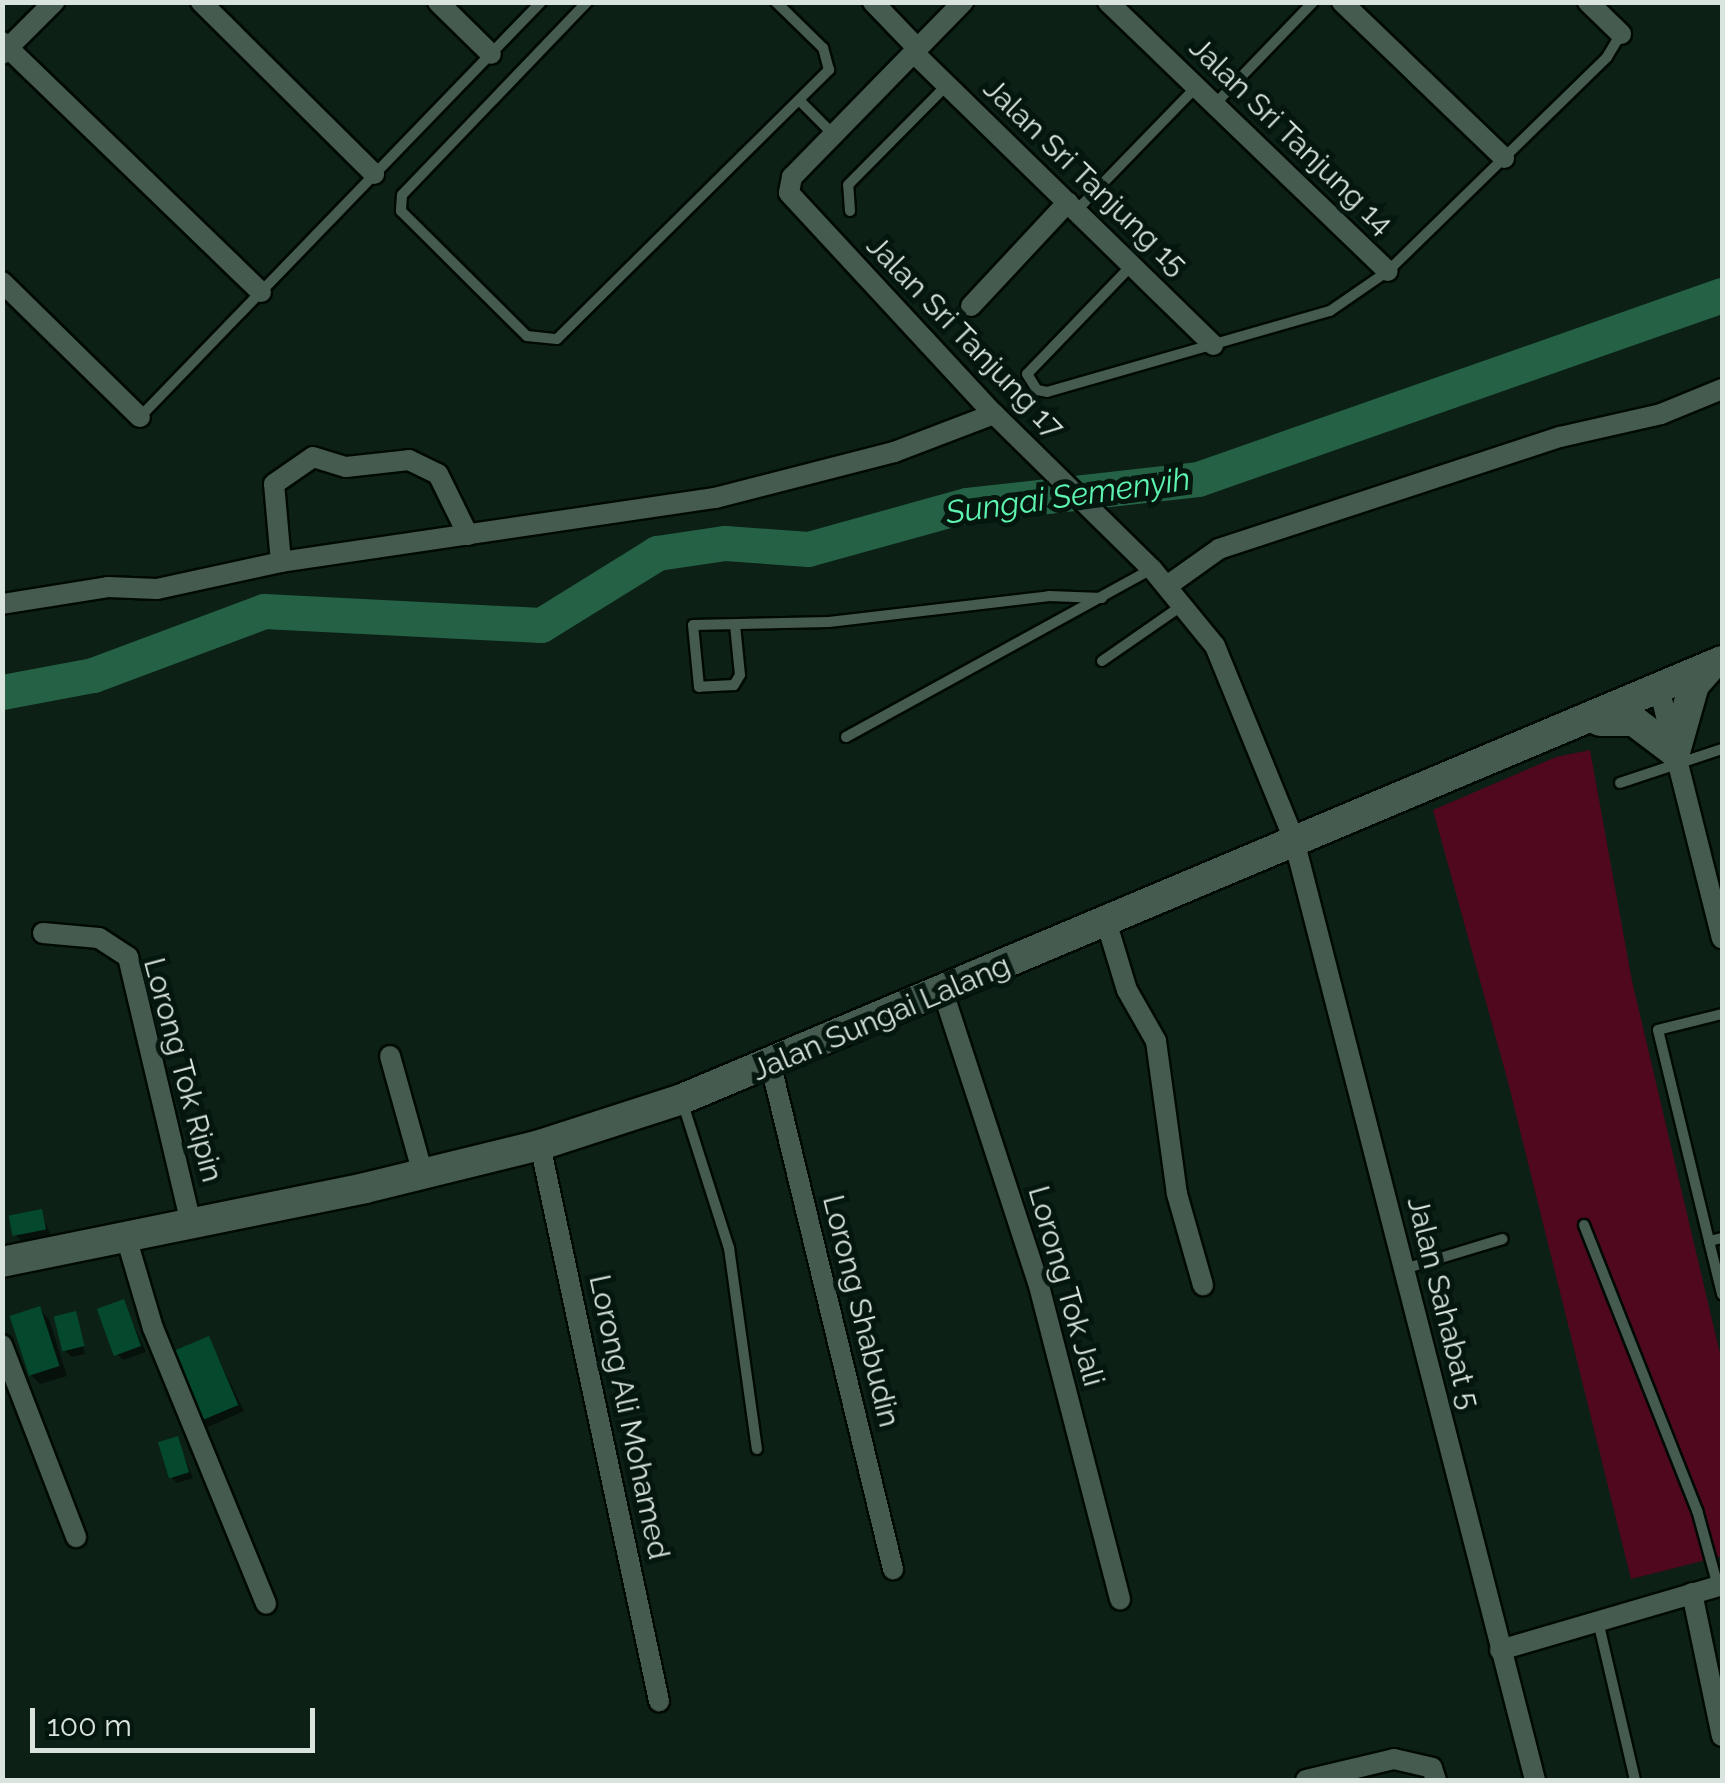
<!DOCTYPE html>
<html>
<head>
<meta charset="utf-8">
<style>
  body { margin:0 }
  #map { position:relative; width:1725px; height:1783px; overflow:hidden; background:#0c2016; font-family:Raleway,sans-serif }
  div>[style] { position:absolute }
  .green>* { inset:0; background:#4f081e }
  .shadow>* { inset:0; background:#0007 }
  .river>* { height:35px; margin:-17.5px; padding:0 17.5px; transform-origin:17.5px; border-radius:17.5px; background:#256145 }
  .building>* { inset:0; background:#04482e; transform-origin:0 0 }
  .roads { filter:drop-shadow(2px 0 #000903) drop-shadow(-2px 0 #000903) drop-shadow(0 2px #000903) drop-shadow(0 -2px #000903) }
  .lane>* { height:10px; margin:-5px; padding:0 5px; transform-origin:5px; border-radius:5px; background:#455b4f }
  .street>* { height:20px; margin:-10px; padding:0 10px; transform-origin:10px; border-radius:10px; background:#455b4f }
  .secondary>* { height:30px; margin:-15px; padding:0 15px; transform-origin:15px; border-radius:15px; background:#455b4f }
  span { translate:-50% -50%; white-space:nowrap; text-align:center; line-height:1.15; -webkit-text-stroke:10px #04160d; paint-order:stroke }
  .street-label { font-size:30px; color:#d8e4dd }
  .water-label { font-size:32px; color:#5ef3b0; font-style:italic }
  .frame { position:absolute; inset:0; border:5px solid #d8e4dd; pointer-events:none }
  .scale { position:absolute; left:30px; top:1708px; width:285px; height:45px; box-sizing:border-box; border:5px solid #d8e4dd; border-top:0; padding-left:12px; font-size:30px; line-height:35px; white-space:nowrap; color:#d8e4dd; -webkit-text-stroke:8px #04160d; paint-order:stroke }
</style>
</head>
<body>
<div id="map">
  <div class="green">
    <i style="clip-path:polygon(1590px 750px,1632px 981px,1722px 1362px,1722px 1556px,1631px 1579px,1508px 1082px,1433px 810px,1556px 757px)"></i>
  </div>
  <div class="shadow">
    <i style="clip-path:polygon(41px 1212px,51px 1236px,22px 1242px,16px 1235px)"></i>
    <i style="clip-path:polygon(123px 1302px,146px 1352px,123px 1360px,117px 1354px)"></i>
    <i style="clip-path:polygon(39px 1309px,49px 1319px,67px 1376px,40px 1384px,30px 1374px)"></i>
    <i style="clip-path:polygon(75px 1314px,85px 1354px,72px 1357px,65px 1351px)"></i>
    <i style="clip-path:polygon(209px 1339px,244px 1411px,206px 1428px,200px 1421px)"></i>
    <i style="clip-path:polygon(177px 1439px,193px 1478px,177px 1483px,171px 1477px)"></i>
  </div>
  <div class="river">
    <i style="left:2px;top:692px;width:93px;rotate:-10.6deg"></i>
    <i style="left:93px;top:675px;width:183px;rotate:-20.5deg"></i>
    <i style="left:264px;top:611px;width:277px;rotate:2.9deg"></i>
    <i style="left:541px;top:625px;width:137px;rotate:-31.8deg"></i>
    <i style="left:657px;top:553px;width:69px;rotate:-8.4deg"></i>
    <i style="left:725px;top:543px;width:83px;rotate:4.1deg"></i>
    <i style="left:808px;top:549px;width:165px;rotate:-15.5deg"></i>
    <i style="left:967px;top:505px;width:232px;rotate:-6.4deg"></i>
    <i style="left:1198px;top:479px;width:555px;rotate:-19.35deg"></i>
  </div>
  <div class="building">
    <i style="left:42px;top:1209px;width:21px;height:34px;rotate:79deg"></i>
    <i style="left:124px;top:1299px;width:50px;height:29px;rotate:70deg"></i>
    <i style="left:40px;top:1306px;width:63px;height:32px;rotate:72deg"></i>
    <i style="left:76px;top:1311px;width:36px;height:23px;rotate:76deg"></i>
    <i style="left:209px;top:1336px;width:75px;height:45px;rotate:67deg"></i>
    <i style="left:178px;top:1436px;width:38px;height:21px;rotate:73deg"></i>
  </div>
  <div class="roads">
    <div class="lane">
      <i style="left:587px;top:2px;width:267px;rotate:133.8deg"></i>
      <i style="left:402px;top:195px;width:16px;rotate:94deg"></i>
      <i style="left:401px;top:211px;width:177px;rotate:44.8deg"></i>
      <i style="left:527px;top:336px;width:30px;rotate:6deg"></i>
      <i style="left:557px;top:339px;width:383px;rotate:-44.7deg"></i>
      <i style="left:829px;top:70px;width:23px;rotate:-105deg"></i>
      <i style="left:823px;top:48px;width:66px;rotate:-135.6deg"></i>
      <i style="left:799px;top:100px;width:48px;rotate:45deg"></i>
      <i style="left:1215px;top:104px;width:141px;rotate:-46.1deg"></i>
      <i style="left:1077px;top:210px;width:171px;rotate:-45.9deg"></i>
      <i style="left:850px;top:211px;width:26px;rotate:-94deg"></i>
      <i style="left:848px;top:185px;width:141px;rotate:-45.3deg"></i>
      <i style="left:1132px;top:265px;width:151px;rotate:133.9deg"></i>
      <i style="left:1027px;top:374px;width:19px;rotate:58deg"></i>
      <i style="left:1037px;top:390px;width:10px;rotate:11deg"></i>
      <i style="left:1047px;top:392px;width:294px;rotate:-16deg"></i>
      <i style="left:1330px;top:311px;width:70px;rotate:-34.6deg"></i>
      <i style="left:1388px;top:271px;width:306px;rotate:-44.3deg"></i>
      <i style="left:1607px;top:57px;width:27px;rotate:-59deg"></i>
      <i style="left:141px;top:416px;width:576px;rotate:-45.99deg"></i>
      <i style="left:735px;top:625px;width:50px;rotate:84.3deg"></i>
      <i style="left:740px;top:675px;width:12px;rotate:121deg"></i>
      <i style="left:734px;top:685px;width:35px;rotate:177deg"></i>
      <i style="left:699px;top:687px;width:62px;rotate:-95.5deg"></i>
      <i style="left:693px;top:625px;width:136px;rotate:-1.3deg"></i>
      <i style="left:829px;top:622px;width:222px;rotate:-6.7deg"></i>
      <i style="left:1049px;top:596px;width:53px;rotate:2.2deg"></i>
      <i style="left:1102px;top:661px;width:98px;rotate:-34.7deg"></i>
      <i style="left:846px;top:737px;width:349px;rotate:-28.8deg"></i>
      <i style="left:1620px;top:783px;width:108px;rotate:-18.4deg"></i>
      <i style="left:1722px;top:1014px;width:66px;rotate:166deg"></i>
      <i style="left:1658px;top:1030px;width:217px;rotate:76.4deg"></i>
      <i style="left:1709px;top:1241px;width:13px;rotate:-13deg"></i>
      <i style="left:683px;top:1104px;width:151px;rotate:72.3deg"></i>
      <i style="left:729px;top:1248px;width:203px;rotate:82.1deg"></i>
      <i style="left:1584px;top:1225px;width:307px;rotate:68.4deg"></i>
      <i style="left:1697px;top:1510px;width:79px;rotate:74.6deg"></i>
      <i style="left:1709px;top:1241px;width:55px;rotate:76.2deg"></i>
      <i style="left:1404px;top:1269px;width:103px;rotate:-16.9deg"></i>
      <i style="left:1598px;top:1621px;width:163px;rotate:76.9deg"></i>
    </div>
    <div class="street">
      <i style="left:201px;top:2px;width:244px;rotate:44.8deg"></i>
      <i style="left:438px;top:2px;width:74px;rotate:44.5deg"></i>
      <i style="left:873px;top:2px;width:65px;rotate:46.2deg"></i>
      <i style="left:963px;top:2px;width:245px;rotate:134.3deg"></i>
      <i style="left:792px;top:177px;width:16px;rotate:101deg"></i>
      <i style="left:789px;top:193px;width:301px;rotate:47.2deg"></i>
      <i style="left:994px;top:414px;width:221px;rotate:44.5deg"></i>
      <i style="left:1152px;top:569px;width:99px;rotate:50.7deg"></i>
      <i style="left:1215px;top:646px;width:209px;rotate:67.8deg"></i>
      <i style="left:1294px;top:840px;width:970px;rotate:75.62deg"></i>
      <i style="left:1108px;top:2px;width:388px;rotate:43.9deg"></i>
      <i style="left:1342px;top:2px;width:225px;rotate:43.9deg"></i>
      <i style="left:1588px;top:2px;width:46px;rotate:44.1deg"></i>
      <i style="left:2px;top:42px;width:360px;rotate:44deg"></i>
      <i style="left:914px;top:53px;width:418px;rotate:44.3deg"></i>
      <i style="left:2px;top:54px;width:74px;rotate:-45deg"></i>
      <i style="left:2px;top:282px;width:193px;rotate:44.4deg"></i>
      <i style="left:971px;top:306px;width:142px;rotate:-47deg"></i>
      <i style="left:281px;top:562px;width:78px;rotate:-95.1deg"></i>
      <i style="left:274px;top:484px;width:47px;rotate:-34.7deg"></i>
      <i style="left:313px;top:457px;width:34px;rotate:17deg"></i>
      <i style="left:346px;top:467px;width:63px;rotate:-6.3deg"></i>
      <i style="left:409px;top:460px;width:32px;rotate:26deg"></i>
      <i style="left:438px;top:474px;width:68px;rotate:63.8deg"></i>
      <i style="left:1167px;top:586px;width:64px;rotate:-35.4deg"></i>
      <i style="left:1219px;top:549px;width:359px;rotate:-18.2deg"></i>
      <i style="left:1560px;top:437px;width:104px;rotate:-12.8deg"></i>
      <i style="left:1661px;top:414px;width:66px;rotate:-22.3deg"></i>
      <i style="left:2px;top:604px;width:107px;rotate:-9.1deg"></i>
      <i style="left:108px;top:587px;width:49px;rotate:2.3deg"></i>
      <i style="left:157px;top:589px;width:127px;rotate:-12.3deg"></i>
      <i style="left:281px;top:562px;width:439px;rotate:-8.4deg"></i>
      <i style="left:715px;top:498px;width:185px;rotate:-14.4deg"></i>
      <i style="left:894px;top:452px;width:107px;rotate:-20.8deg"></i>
      <i style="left:1660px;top:692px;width:254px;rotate:75.9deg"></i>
      <i style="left:1106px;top:921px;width:72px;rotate:73.1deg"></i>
      <i style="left:1127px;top:990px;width:59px;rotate:60.4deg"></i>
      <i style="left:1156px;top:1041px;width:154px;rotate:82.2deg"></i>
      <i style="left:1177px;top:1194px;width:95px;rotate:74.1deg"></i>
      <i style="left:43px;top:933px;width:56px;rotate:5.1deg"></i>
      <i style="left:99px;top:938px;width:35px;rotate:33deg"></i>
      <i style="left:128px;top:957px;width:274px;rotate:76.7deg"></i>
      <i style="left:943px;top:992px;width:305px;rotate:71.9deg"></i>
      <i style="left:1038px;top:1282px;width:328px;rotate:75.5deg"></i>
      <i style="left:390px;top:1056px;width:123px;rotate:74.4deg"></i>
      <i style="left:771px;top:1066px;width:518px;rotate:76.37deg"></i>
      <i style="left:540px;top:1145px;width:569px;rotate:77.92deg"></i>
      <i style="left:126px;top:1237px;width:95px;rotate:73.5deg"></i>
      <i style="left:153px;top:1328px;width:298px;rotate:67.7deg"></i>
      <i style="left:2px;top:1345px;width:206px;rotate:68.9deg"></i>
      <i style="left:1692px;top:1593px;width:146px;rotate:78.2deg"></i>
      <i style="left:1500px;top:1650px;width:231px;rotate:-16.3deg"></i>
      <i style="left:1306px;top:1780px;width:90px;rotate:-13.4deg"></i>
      <i style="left:1394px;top:1759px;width:39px;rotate:13deg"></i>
      <i style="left:1432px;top:1768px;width:13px;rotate:72deg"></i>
    </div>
    <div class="secondary">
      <i style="left:1600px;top:721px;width:34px"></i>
      <i style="left:1634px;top:721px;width:51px;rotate:37.1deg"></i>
      <i style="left:1675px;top:752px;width:70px;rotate:-74.2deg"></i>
      <i style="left:1694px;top:685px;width:23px;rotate:-49deg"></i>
      <i style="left:2px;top:1262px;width:370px;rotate:-11.5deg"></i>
      <i style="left:365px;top:1188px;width:180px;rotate:-13.8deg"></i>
      <i style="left:540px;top:1145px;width:149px;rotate:-17.9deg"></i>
      <i style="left:682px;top:1099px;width:1128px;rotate:-22.84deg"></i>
    </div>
  </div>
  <div class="street-label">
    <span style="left:1291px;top:136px;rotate:44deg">Jalan Sri Tanjung 14</span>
    <span style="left:1085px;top:177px;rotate:44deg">Jalan Sri Tanjung 15</span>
    <span style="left:965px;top:337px;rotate:46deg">Jalan Sri Tanjung 17</span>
    <span style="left:881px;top:1018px;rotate:-23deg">Jalan Sungai Lalang</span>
    <span style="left:183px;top:1070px;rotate:75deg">Lorong Tok Ripin</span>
    <span style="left:1066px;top:1286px;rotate:74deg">Lorong Tok Jali</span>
    <span style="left:1443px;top:1303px;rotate:76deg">Jalan Sahabat 5</span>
    <span style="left:861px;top:1311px;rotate:76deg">Lorong Shabudin</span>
    <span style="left:629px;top:1417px;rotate:78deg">Lorong Ali Mohamed</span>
  </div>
  <div class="water-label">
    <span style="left:1068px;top:496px;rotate:-8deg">Sungai Semenyih</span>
  </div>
  <div class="frame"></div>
  <div class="scale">100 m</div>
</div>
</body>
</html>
